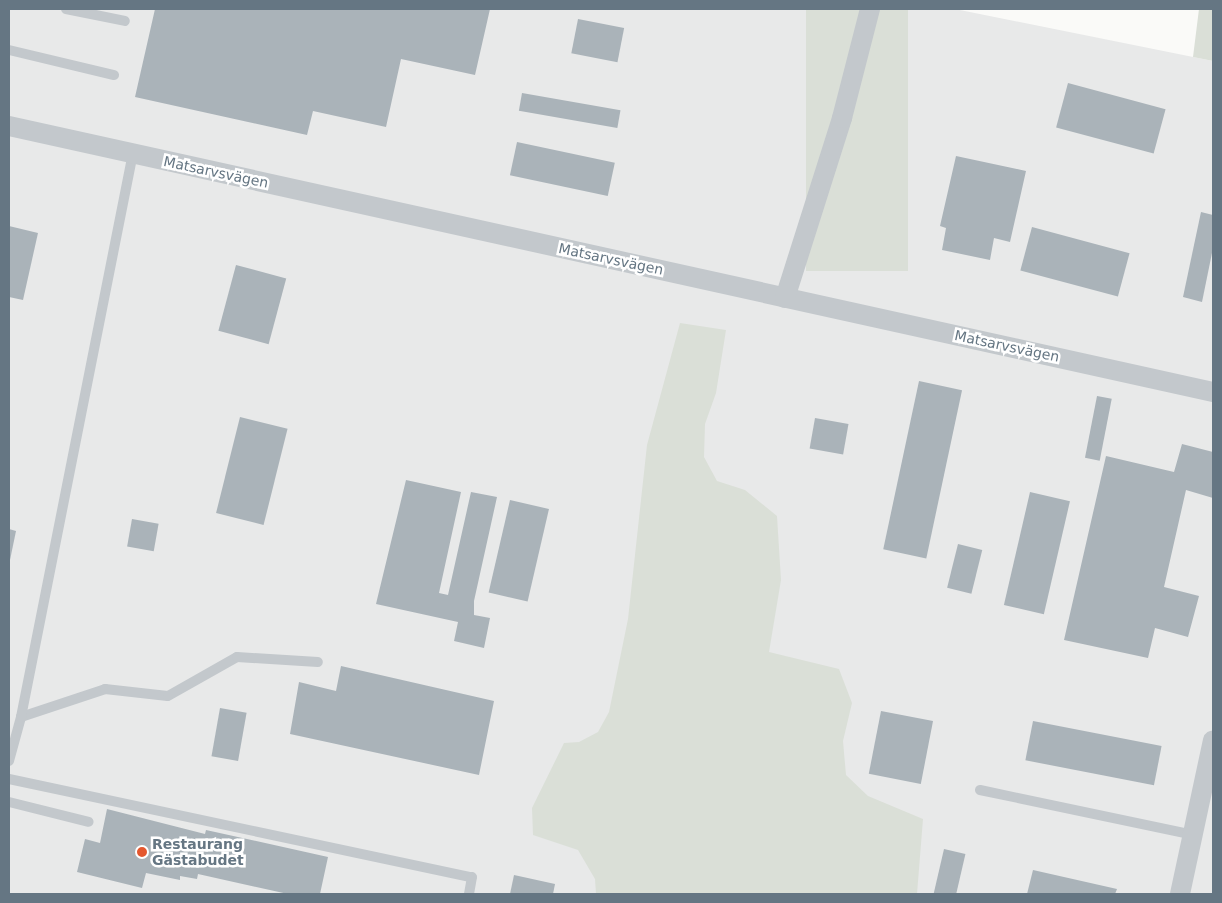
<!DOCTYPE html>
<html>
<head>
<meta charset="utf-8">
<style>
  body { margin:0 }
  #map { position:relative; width:1222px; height:903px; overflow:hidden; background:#fafaf8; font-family:"DejaVu Sans",sans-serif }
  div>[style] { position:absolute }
  .built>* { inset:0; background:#e8e9e9 }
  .green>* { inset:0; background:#dadfd7; transform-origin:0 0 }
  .building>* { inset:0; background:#aab3b9; transform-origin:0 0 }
  .service>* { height:10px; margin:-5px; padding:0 5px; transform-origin:5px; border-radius:5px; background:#c3c8cc }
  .minor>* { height:20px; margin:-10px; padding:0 10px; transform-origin:10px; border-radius:10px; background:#c3c8cc }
  .dots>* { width:14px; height:14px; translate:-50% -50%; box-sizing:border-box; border:2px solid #fff; border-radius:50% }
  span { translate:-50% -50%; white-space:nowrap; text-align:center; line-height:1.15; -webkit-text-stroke:5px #fff; paint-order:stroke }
  .street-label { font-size:14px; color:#657683 }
  .poi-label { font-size:14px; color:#657683; font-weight:700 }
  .left { translate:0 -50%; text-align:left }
  .frame { position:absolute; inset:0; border:10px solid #657683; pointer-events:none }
</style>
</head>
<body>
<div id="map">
  <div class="built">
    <i style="clip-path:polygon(9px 9px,955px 9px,1213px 61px,1213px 894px,9px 894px)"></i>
  </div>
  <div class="green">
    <i style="left:806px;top:9px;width:102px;height:262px"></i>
    <i style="clip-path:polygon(1199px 9px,1213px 9px,1213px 61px,1193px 57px)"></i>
    <i style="clip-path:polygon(680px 323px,726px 330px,716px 393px,705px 424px,704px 457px,717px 481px,745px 490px,777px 516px,781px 580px,769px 652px,839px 669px,852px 703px,843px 741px,846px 775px,868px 796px,923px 819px,917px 894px,596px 894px,595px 879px,578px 850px,533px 835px,532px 808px,564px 743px,579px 742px,598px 732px,609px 712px,628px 619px,647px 445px)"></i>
  </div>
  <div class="building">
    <i style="clip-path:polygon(155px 9px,490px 9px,475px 75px,401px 59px,386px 127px,313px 111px,307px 135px,135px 97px)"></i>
    <i style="left:578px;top:19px;width:47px;height:35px;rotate:11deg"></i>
    <i style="left:1068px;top:83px;width:101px;height:46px;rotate:15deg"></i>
    <i style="left:522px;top:93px;width:100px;height:18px;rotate:10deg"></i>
    <i style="left:517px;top:142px;width:100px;height:34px;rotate:12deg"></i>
    <i style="clip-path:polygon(956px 156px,1026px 171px,1010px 242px,994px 238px,990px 260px,942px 250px,946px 228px,940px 226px)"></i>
    <i style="clip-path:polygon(1201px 212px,1213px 215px,1213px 248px,1202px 302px,1183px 297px)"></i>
    <i style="clip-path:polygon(9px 226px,38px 233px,23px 300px,9px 297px)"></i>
    <i style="left:1032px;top:227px;width:101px;height:45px;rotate:15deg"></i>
    <i style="left:236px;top:265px;width:52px;height:68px;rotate:15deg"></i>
    <i style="left:919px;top:381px;width:44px;height:172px;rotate:12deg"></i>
    <i style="left:1097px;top:396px;width:15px;height:63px;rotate:11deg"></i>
    <i style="left:240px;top:417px;width:49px;height:99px;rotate:14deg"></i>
    <i style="left:815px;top:418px;width:34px;height:31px;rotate:10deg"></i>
    <i style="clip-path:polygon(1182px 444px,1213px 452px,1213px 498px,1186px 490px,1164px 587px,1199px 596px,1188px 637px,1155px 628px,1148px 658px,1064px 640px,1106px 456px,1174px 472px)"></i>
    <i style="clip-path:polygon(406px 480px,461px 492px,439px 593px,448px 595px,471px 492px,497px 497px,474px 601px,474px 615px,490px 618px,484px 648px,454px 641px,458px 622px,376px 604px)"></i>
    <i style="left:1030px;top:492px;width:41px;height:116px;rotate:13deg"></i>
    <i style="left:510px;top:500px;width:40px;height:95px;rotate:13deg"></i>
    <i style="left:132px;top:519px;width:27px;height:28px;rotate:10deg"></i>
    <i style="clip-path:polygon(9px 529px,16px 531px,10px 560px,9px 560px)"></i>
    <i style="left:958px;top:544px;width:25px;height:45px;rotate:14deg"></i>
    <i style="clip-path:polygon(341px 666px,494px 701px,479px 775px,290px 734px,299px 682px,336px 691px)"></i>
    <i style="left:220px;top:708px;width:27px;height:49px;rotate:10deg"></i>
    <i style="left:881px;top:711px;width:53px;height:64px;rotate:11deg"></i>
    <i style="left:1033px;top:721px;width:131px;height:40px;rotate:11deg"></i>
    <i style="clip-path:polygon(107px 809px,205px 834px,206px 830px,328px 857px,320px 894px,288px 894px,198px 874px,197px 879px,180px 876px,180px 880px,146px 873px,142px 888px,77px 872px,85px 839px,100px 843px)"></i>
    <i style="left:944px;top:849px;width:22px;height:46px;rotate:13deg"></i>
    <i style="clip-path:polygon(1033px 870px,1117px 889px,1115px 894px,1027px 894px)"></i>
    <i style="clip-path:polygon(514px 875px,555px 884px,553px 894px,510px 894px)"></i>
  </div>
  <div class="service">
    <i style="left:66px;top:9px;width:60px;rotate:11.5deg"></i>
    <i style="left:9px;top:50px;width:108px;rotate:13.4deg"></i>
    <i style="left:21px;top:717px;width:89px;rotate:-18.4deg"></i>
    <i style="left:105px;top:689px;width:63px;rotate:6.3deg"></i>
    <i style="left:168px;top:696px;width:79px;rotate:-29.5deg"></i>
    <i style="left:237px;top:657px;width:81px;rotate:3.5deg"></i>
    <i style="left:9px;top:761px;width:46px;rotate:-74.7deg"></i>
    <i style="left:21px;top:717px;width:575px;rotate:-78.77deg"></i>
    <i style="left:9px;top:779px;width:473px;rotate:12deg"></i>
    <i style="left:472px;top:877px;width:17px;rotate:100deg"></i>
    <i style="left:980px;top:790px;width:218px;rotate:11.9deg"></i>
    <i style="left:9px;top:802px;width:82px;rotate:14deg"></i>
  </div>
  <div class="minor">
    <i style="left:9px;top:126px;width:1233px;rotate:12.46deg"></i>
    <i style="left:785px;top:298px;width:189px;rotate:-72.4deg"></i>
    <i style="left:842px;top:118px;width:113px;rotate:-75.6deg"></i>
    <i style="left:1180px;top:894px;width:157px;rotate:-77.9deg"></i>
  </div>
  <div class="dots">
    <i style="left:142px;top:852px;background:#e4572e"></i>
  </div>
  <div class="street-label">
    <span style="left:216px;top:172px;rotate:12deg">Matsarvsvägen</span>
    <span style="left:611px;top:259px;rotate:12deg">Matsarvsvägen</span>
    <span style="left:1007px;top:346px;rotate:12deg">Matsarvsvägen</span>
  </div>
  <div class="poi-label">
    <span class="left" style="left:152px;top:852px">Restaurang<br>Gästabudet</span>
  </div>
  <div class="frame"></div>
</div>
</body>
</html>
